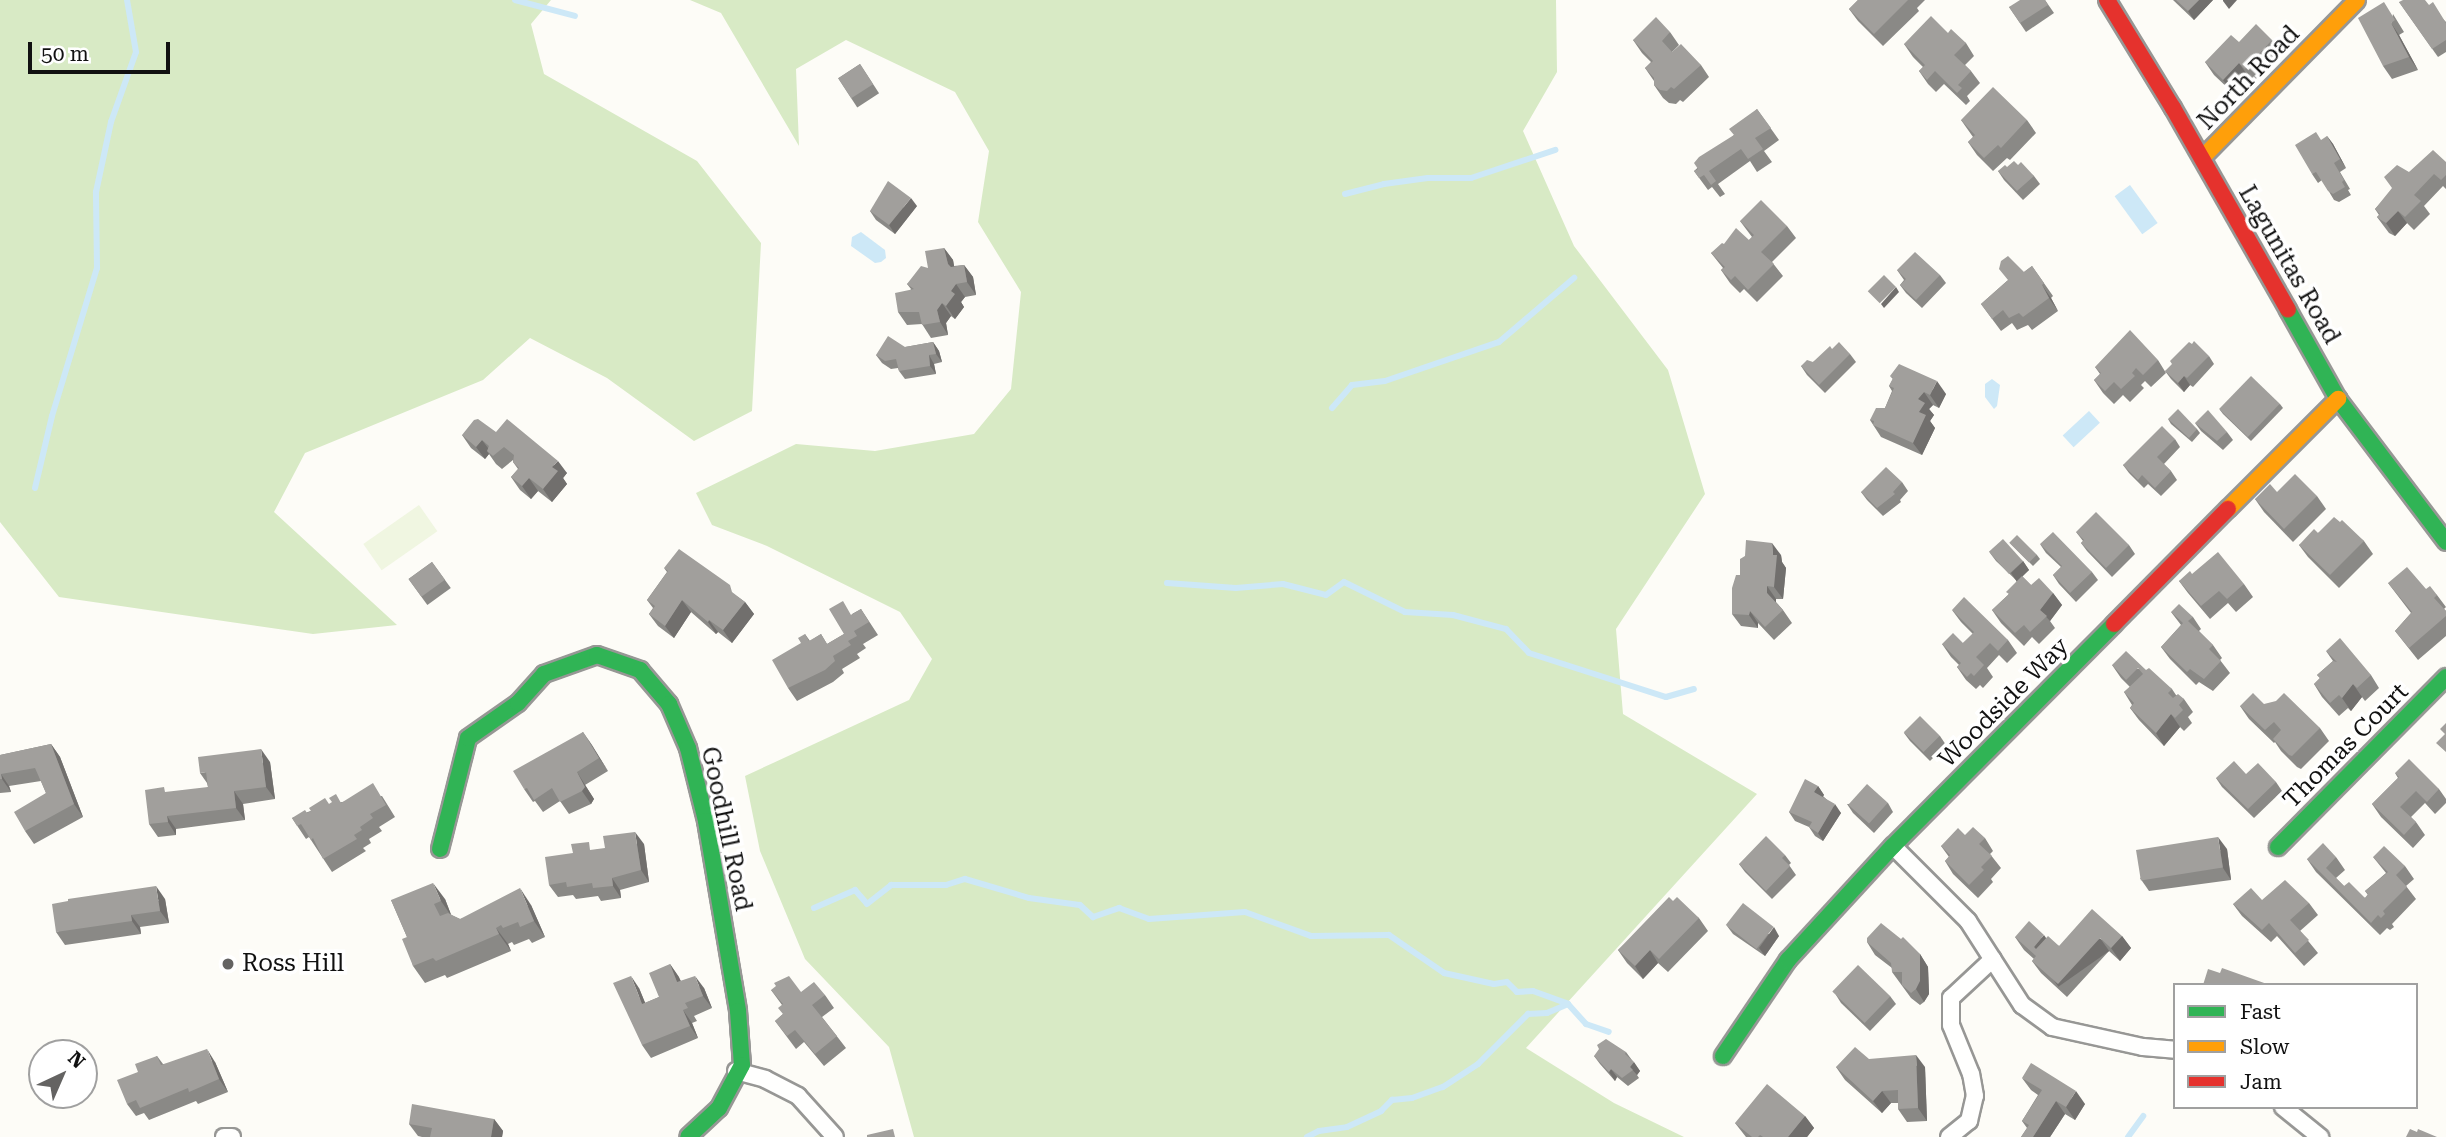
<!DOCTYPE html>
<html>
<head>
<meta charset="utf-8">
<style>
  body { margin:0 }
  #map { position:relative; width:2446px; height:1137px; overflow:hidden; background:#fdfcf7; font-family:"Roboto Serif",serif }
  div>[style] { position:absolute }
  .forest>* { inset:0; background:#d8eac5 }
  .pitch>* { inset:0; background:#f0f6e1; transform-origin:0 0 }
  .water>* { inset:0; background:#cde8f7; transform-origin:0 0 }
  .stream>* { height:6px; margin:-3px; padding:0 3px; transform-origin:3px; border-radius:3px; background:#cde8f7 }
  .roads { filter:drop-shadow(2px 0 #979795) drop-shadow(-2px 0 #979795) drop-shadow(0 2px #979795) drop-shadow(0 -2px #979795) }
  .street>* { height:16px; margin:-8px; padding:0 8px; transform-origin:8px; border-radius:8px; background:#fffffe }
  .fast>* { height:16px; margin:-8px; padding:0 8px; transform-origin:8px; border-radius:8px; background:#30b455 }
  .slow>* { height:16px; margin:-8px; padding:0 8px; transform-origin:8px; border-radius:8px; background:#ff9f0a }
  .jam>* { height:16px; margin:-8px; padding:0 8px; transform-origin:8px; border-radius:8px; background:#e5322d }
  .wall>* { inset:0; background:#8a8986; transform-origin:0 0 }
  .shaded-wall>* { inset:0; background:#716f6d; transform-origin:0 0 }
  .building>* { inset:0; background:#a19f9c; transform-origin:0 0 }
  .dots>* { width:19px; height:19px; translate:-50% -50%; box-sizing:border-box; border:4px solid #fff; border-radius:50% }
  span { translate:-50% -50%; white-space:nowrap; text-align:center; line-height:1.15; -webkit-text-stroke:7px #fff; paint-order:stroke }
  .street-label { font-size:24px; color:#111 }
  .poi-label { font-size:24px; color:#111 }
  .left { translate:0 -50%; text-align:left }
  .legend { position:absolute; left:2173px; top:983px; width:245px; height:126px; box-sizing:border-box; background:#fff; border:2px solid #a0a0a0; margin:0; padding:9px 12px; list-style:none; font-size:21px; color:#111 }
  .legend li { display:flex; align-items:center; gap:14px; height:35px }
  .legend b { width:35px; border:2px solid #a0a0a0 }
  .north { position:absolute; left:28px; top:1039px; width:70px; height:70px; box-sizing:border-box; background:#fff; border:2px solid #a0a0a0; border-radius:50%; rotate:44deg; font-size:19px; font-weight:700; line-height:28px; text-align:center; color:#111 }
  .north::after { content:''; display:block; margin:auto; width:24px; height:32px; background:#646362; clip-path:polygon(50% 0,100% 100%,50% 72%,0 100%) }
  .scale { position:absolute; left:28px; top:42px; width:142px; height:32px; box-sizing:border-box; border:4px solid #111; border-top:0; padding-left:9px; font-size:21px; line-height:24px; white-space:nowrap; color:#111; -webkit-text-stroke:5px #fff; paint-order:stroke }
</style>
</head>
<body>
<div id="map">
  <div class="forest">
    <i style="clip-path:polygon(0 0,551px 0,531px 24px,544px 74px,697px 161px,761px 243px,752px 411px,694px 441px,607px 378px,530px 338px,483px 380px,305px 453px,274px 512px,397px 625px,313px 634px,59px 597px,0 522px)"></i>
    <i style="clip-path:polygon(690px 0,1556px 0,1557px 72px,1523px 131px,1574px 246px,1668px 370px,1705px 494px,1616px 629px,1623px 714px,1757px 794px,1526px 1048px,1614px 1103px,1684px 1137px,914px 1137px,889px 1047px,805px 959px,760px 851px,745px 776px,909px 700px,932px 659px,900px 612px,767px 546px,712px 525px,696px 493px,796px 444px,875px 451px,974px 434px,1011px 389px,1021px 292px,978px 222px,989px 151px,955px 92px,846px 40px,796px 69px,799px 146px,721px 13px)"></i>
  </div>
  <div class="pitch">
    <i style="left:419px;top:505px;width:32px;height:68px;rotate:55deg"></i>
  </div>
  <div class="water">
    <i style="left:2130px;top:185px;width:47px;height:19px;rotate:54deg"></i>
    <i style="clip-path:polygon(861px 232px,885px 250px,886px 258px,881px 262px,875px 263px,851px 246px,852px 237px)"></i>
    <i style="clip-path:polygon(1992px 379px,2000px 385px,1997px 406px,1994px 409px,1985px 397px,1985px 384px)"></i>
    <i style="left:2089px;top:411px;width:16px;height:36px;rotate:47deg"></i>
  </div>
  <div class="stream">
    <i style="left:515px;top:0;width:62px;rotate:14.9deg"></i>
    <i style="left:1345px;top:194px;width:40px;rotate:-14.4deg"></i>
    <i style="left:1384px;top:184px;width:44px;rotate:-7.8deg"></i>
    <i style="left:1428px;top:178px;width:43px"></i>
    <i style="left:1471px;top:178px;width:89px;rotate:-18.4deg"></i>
    <i style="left:1332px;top:408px;width:30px;rotate:-49deg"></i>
    <i style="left:1352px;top:385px;width:33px;rotate:-7deg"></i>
    <i style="left:1385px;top:381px;width:120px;rotate:-18.9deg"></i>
    <i style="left:1499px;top:342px;width:99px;rotate:-40.5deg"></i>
    <i style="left:35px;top:488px;width:74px;rotate:-76.7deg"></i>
    <i style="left:52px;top:416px;width:155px;rotate:-73.1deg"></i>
    <i style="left:97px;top:268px;width:76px;rotate:-90.8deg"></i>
    <i style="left:96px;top:192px;width:72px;rotate:-77.9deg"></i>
    <i style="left:111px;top:122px;width:74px;rotate:-70.3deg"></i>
    <i style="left:136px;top:52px;width:53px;rotate:-99.8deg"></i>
    <i style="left:1167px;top:583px;width:69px;rotate:4.1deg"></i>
    <i style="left:1236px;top:588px;width:47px;rotate:-4.9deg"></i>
    <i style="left:1283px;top:584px;width:44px;rotate:14.3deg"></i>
    <i style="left:1326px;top:595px;width:22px;rotate:-36deg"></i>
    <i style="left:1344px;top:582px;width:68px;rotate:26.2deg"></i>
    <i style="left:1405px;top:612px;width:48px;rotate:3.6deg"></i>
    <i style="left:1453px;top:615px;width:55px;rotate:14.8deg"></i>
    <i style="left:1506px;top:629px;width:33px;rotate:46deg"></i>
    <i style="left:1529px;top:653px;width:144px;rotate:17.8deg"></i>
    <i style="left:1666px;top:697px;width:29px;rotate:-16deg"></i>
    <i style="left:814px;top:908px;width:45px;rotate:-23.7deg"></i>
    <i style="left:855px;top:890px;width:18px;rotate:49deg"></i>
    <i style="left:867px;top:904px;width:31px;rotate:-38deg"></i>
    <i style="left:891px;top:885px;width:55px"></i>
    <i style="left:946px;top:885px;width:20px;rotate:-18deg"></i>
    <i style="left:965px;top:879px;width:67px;rotate:16.5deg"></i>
    <i style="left:1029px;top:898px;width:51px;rotate:7.8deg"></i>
    <i style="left:1080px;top:905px;width:18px;rotate:43deg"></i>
    <i style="left:1093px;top:917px;width:28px;rotate:-19deg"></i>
    <i style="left:1119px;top:908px;width:32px;rotate:20deg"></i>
    <i style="left:1149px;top:919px;width:96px;rotate:-4.2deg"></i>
    <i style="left:1245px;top:912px;width:70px;rotate:20deg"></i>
    <i style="left:1311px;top:936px;width:78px;rotate:-0.7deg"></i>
    <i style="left:1389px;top:935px;width:67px;rotate:34.6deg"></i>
    <i style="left:1444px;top:973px;width:51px;rotate:12.4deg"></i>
    <i style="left:1494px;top:984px;width:13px;rotate:-9deg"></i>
    <i style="left:1507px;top:982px;width:14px;rotate:45deg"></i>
    <i style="left:1517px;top:992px;width:16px;rotate:-4deg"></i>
    <i style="left:1533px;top:991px;width:37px;rotate:20deg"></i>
    <i style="left:1568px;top:1004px;width:27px;rotate:48deg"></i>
    <i style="left:1586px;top:1024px;width:24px;rotate:19deg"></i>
    <i style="left:1307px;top:1137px;width:13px;rotate:-27deg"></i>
    <i style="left:1319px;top:1131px;width:28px;rotate:-8deg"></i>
    <i style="left:1347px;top:1127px;width:38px;rotate:-25deg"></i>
    <i style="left:1381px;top:1111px;width:16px;rotate:-45deg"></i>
    <i style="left:1392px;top:1100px;width:20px;rotate:-6deg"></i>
    <i style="left:1412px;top:1098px;width:33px;rotate:-20deg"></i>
    <i style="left:1443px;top:1087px;width:42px;rotate:-33.3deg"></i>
    <i style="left:1478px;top:1064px;width:71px;rotate:-45deg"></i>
    <i style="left:1528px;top:1014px;width:19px;rotate:-3deg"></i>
    <i style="left:1547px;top:1013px;width:23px;rotate:-23deg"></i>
    <i style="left:2128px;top:1137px;width:26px;rotate:-54deg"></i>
  </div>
  <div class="roads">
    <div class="street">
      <i style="left:1893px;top:846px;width:106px;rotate:45deg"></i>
      <i style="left:1968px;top:921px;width:100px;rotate:57.3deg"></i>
      <i style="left:2022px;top:1005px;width:37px;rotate:36deg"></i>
      <i style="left:2052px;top:1027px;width:93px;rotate:12.4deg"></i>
      <i style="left:2143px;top:1047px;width:32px;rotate:5deg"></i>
      <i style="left:736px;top:1071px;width:30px;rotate:15deg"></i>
      <i style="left:765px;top:1079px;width:37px;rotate:27deg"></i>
      <i style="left:798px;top:1096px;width:55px;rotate:47.9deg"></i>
      <i style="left:2283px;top:1107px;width:48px;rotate:39deg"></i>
      <i style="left:224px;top:1137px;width:8px"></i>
      <i style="left:1949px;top:1137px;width:26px;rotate:-39deg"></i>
      <i style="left:1969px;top:1121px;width:26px;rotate:-77deg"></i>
      <i style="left:1975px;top:1096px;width:22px;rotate:-100deg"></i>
      <i style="left:1971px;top:1074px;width:53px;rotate:-112.2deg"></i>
      <i style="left:1951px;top:1025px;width:27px;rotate:-90deg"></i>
      <i style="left:1951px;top:998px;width:57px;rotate:-42.9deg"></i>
    </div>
    <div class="fast">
      <i style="left:2288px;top:310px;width:102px;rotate:60.7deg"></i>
      <i style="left:2338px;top:399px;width:179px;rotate:52.9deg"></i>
      <i style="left:2278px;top:847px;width:239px;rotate:-45.3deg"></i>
      <i style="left:440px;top:849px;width:114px;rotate:-75.8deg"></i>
      <i style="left:468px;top:738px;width:61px;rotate:-35deg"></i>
      <i style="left:518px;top:703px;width:39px;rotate:-48deg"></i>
      <i style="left:544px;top:674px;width:56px;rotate:-19.7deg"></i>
      <i style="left:597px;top:655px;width:46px;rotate:19.2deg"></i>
      <i style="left:640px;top:670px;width:45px;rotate:49.5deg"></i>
      <i style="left:669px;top:704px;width:48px;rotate:66.6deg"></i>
      <i style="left:688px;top:748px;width:75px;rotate:76.1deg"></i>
      <i style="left:706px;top:821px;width:193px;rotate:80.4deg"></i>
      <i style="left:738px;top:1011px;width:54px;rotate:85.8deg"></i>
      <i style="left:742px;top:1065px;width:49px;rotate:118.1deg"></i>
      <i style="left:719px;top:1108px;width:42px;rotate:136.9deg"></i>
      <i style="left:1723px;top:1056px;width:116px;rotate:-55.9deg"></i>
      <i style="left:1788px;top:960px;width:155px;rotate:-47.4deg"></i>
      <i style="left:1893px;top:846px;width:313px;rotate:-45.1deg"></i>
    </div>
    <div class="slow">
      <i style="left:2202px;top:158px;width:221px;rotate:-45.5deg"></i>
      <i style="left:2228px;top:509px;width:156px;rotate:-45deg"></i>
    </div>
    <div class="jam">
      <i style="left:2107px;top:0;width:127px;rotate:58.6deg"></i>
      <i style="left:2173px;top:108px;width:232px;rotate:60.3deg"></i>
      <i style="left:2114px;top:624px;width:162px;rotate:-45.3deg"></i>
    </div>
  </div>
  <div class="wall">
    <i style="clip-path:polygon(1858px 0,1925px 0,1917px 8px,1919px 11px,1883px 46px,1858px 21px,1849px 9px)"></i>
    <i style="clip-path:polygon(2045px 0,2054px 13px,2026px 32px,2009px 7px)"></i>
    <i style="clip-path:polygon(2173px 0,2213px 0,2194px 20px)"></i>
    <i style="clip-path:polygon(2399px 2px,2429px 5px,2446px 22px,2446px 52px,2438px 57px)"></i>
    <i style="clip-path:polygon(2393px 14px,2404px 32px,2399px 35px,2418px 70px,2392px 79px,2383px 66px)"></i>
    <i style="clip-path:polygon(1670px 32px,1679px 45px,1672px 52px,1701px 65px,1709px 77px,1683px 102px,1680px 100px,1676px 104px,1669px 103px,1663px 98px,1654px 85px,1654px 81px,1645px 68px,1651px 62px,1642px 53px,1633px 40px)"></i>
    <i style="clip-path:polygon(1948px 33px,1966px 43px,1974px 56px,1965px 65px,1971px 71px,1980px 83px,1967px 96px,1970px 101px,1966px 105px,1944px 84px,1936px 92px,1928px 84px,1919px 71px,1923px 67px,1913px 57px,1904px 44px)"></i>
    <i style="clip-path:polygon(2272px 40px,2281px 52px,2254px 81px,2248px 76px,2232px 92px,2214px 75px,2205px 62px)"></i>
    <i style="left:860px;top:64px;width:35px;height:26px;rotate:57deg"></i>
    <i style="clip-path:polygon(1757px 109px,1779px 140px,1764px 151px,1772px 162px,1757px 172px,1750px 161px,1718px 184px,1725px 194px,1720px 197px,1712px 187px,1708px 190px,1694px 171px,1734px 135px)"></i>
    <i style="clip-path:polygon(1961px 120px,2027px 120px,2036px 133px,2010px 160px,2007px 158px,1993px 171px,1977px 155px,1968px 142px,1973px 137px)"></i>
    <i style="clip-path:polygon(2327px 136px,2333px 144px,2346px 168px,2340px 172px,2350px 189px,2348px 190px,2351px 195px,2339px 202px,2334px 200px,2322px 180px,2318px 183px,2312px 174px)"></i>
    <i style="clip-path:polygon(2446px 162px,2446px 189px,2443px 186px,2424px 206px,2430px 214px,2414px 230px,2407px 223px,2395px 236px,2389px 233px,2377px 217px,2379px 215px,2375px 209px,2409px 172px)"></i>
    <i style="clip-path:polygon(2018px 165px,2034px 176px,2040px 184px,2023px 200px,2004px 180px,1998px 171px)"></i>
    <i style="clip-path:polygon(917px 206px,895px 234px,876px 220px,870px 211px)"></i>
    <i style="clip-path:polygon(1740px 221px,1787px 226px,1796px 238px,1772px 262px,1783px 276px,1757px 302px,1744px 289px,1740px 293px,1730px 283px,1721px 270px,1723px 268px,1711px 253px,1724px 244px,1749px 240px,1752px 237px)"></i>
    <i style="clip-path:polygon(944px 248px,953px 260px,954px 266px,964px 265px,973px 277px,976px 295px,965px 297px,961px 302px,964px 307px,955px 319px,951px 316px,946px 323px,948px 335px,931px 338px,922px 324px,907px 325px,898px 312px,911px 289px,907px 284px,928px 268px)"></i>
    <i style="clip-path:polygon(2032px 266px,2053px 296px,2051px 298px,2058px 311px,2032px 330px,2028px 325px,2017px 330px,2012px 323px,2001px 331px,1981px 304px,2007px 281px,2024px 272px)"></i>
    <i style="clip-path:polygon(1897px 270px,1940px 275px,1946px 283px,1922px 308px,1906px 293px,1900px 285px,1904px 280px)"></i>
    <i style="clip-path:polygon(933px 342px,939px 351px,942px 362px,934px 364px,936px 374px,905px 379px,899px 371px,898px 368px,891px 369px,882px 363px,876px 355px,905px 347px)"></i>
    <i style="clip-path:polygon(1832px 349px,1850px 354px,1856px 362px,1825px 393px,1807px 375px,1801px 366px,1813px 362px)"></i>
    <i style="clip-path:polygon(2209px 356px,2214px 364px,2193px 387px,2190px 385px,2184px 392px,2171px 379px,2165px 371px)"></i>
    <i style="clip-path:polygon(2158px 360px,2166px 373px,2151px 387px,2145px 381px,2141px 385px,2144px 388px,2130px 402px,2123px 395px,2114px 404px,2103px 393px,2094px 380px,2100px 374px,2095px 367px)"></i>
    <i style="clip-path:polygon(1890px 376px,1946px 394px,1939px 408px,1933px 405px,1929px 409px,1934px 415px,1930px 421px,1935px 428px,1922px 455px,1881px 437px,1870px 420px,1885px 408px,1892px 391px,1889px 386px,1893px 379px)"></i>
    <i style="clip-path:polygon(2280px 404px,2283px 408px,2251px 441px,2223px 414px,2220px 410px)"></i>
    <i style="clip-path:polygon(2168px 419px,2197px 429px,2200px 433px,2192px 442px,2171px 424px)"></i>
    <i style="clip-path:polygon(2195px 423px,2227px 432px,2233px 440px,2223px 450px,2201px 431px)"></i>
    <i style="clip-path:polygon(496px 432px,567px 473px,563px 478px,567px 484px,552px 502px,538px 491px,531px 499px,520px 490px,511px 477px,518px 469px,513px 462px,513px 460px,502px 469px,496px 464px,489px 454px,485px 459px,471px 448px,462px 435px)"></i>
    <i style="clip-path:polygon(2175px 439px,2180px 447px,2164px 464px,2171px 471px,2177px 480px,2161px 496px,2148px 484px,2144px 488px,2129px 473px,2123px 465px)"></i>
    <i style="clip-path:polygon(1902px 482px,1908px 491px,1900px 500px,1901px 502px,1883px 516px,1867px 500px,1861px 492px)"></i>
    <i style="clip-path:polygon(2317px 496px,2326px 509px,2293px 542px,2264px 512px,2255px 499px)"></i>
    <i style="clip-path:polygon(2340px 522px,2364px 541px,2373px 554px,2339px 588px,2308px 557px,2299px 545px,2318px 533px)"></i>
    <i style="clip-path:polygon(2076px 532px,2129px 545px,2135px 554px,2112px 577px,2087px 551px,2081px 543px,2083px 541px)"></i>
    <i style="clip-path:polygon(2010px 543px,2037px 555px,2040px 559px,2033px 566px)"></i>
    <i style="clip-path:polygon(2040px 544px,2092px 572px,2098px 580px,2076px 602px,2059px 584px,2053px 575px,2061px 567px,2046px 553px)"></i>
    <i style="clip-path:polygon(1990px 553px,2023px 561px,2029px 570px,2022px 576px,2031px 585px,2053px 593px,2062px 605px,2050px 621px,2055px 628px,2039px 644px,2032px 637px,2024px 646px,2001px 623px,1992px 610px,2008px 595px,2017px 581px,1996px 561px)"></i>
    <i style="clip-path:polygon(1781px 555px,1782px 562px,1786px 568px,1783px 599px,1776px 599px,1776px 602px,1783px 610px,1792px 623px,1774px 640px,1758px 623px,1758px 628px,1741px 626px,1732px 614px,1745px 556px)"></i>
    <i style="left:432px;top:562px;width:32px;height:29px;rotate:54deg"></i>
    <i style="clip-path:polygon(664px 568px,738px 597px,745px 602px,754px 614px,732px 643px,718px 632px,716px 634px,691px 612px,674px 638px,658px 626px,649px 614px,653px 608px,647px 600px,667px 572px)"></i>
    <i style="clip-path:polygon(2192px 574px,2244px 584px,2253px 597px,2236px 612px,2228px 603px,2210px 619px,2188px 593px,2179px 581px)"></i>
    <i style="clip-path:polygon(2388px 583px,2426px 589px,2437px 595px,2446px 607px,2444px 609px,2446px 611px,2446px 636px,2418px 660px,2395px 631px,2411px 613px)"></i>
    <i style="clip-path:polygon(861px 609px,878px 635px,863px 644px,866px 648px,857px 654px,860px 658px,842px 669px,844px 673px,833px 682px,797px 701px,788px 688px,805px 634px,810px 641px,821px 634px,827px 644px,844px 634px,852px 614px)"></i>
    <i style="clip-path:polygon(1952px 610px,2008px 640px,2017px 653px,2007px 663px,1999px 655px,1987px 668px,1993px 677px,1983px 688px,1980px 685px,1976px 689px,1966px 680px,1957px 667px,1959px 665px,1951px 657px,1942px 644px,1963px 643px,1973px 634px,1961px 622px)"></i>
    <i style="clip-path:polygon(2171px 612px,2193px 617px,2201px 629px,2199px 631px,2213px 645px,2222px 658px,2220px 660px,2230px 673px,2213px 691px,2199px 682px,2196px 685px,2170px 659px,2161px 647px,2181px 625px)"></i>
    <i style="clip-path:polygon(2326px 651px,2371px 675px,2379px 688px,2365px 701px,2362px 697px,2351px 711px,2348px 708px,2339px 716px,2322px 697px,2314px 684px,2320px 678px,2317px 675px,2333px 661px)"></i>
    <i style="clip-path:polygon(2112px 665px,2146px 670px,2172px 689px,2176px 695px,2184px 699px,2193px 712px,2188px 717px,2192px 723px,2184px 731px,2180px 727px,2164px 746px,2139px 720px,2130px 708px,2132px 705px,2124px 692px,2130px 687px,2121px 678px)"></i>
    <i style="clip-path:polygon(2264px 704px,2320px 728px,2329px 741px,2301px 769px,2297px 767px,2281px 751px,2275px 742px,2274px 743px,2249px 719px,2240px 706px)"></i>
    <i style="clip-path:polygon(583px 732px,608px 771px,585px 785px,594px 799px,591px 804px,569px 814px,560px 801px,543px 812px,535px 801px,533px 802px,524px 789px)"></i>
    <i style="clip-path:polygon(1904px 733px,1940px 736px,1946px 745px,1930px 761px,1910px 741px)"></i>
    <i style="clip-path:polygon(51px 744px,60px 757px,83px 817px,34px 844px,25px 831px,46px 793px,41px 781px,9px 786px,11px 792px,0 793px,0 755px)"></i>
    <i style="clip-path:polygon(270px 762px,275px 799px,243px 804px,245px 820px,176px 829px,176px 835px,158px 837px,149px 824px,208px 787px,207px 783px,200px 773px)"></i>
    <i style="clip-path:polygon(2395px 773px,2439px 789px,2446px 799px,2446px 803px,2435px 814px,2425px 803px,2411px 817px,2416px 822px,2425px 835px,2413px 848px,2381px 817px,2372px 804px,2398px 778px)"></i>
    <i style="clip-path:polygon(2246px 774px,2276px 782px,2282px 791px,2254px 818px,2222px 787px,2216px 778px)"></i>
    <i style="clip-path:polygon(1818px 786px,1824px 795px,1823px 796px,1841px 813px,1823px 841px,1815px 836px,1809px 827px,1795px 821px,1789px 812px)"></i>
    <i style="clip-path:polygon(382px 796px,395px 817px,379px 827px,382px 831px,369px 839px,371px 843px,363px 848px,366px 851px,332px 872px,309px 837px,306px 839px,292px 818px,329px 804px)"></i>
    <i style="clip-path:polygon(1888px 803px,1893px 812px,1874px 833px,1853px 813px,1847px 804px)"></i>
    <i style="clip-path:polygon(1965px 835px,1985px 838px,1993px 851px,1990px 854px,2001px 868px,1991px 879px,1993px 882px,1978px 898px,1953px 874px,1945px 861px,1949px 857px,1941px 846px)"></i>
    <i style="clip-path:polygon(644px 844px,649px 882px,620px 890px,621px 898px,601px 901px,598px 896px,576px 899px,573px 895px,558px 897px,549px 885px,595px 850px)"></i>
    <i style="clip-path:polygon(2227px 849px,2231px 880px,2149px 891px,2140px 878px)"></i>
    <i style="clip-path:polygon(1785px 855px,1791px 863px,1789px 865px,1796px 875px,1772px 899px,1745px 872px,1739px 864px)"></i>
    <i style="clip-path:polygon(2336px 857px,2345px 870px,2336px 878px,2344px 886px,2365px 898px,2368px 895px,2365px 891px,2386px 873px,2373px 857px,2405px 866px,2414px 879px,2406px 886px,2416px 899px,2392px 924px,2394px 927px,2390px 930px,2387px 928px,2380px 935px,2316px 872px,2307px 859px)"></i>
    <i style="clip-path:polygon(165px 899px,169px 923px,140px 927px,141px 934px,65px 945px,56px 932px)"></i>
    <i style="clip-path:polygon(445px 899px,451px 915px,460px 919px,531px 905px,545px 937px,532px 943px,529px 939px,514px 945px,512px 942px,508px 944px,511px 951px,447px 978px,445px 975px,425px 983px,413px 966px,407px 937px,391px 900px)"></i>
    <i style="clip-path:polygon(2262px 900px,2309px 903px,2318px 915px,2300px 931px,2318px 953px,2304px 966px,2277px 936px,2271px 942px,2242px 916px,2233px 904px)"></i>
    <i style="clip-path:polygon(1673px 901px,1699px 918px,1708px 931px,1668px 972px,1658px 963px,1643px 979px,1627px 963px,1618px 950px)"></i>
    <i style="clip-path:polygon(1727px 926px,1779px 936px,1765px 956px,1733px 934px)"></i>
    <i style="clip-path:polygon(2122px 936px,2131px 948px,2120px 961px,2109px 951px,2067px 997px,2041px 973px,2032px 961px,2034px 959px,2024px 950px,2015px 937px,2046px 938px,2059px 946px)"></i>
    <i style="clip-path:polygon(1867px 942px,1920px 954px,1928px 967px,1929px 994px,1924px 1002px,1920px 1005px,1911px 998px,1892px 972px,1892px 968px,1875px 955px)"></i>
    <i style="clip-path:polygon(670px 964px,681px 981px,704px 988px,712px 1008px,694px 1016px,697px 1021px,692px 1023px,698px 1038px,651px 1058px,642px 1045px,639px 988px,645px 1003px,659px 997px)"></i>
    <i style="clip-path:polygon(771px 990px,801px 992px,825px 995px,834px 1008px,822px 1017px,846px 1048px,824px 1066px,804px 1042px,796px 1049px,775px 1021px,783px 1014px,782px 1005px)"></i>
    <i style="clip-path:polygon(1836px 995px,1890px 996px,1896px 1004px,1870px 1031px,1841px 1003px)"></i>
    <i style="clip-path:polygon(1626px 1052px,1640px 1071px,1637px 1075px,1639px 1078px,1628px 1086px,1617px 1077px,1615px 1081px,1600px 1064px,1594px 1056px)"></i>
    <i style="clip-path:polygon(157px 1056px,163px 1064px,215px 1062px,228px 1092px,198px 1104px,196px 1101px,149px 1120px,144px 1113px,136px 1116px,127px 1104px,138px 1072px)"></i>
    <i style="clip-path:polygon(1869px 1059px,1925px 1067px,1927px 1121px,1907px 1122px,1898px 1109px,1898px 1103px,1891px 1103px,1882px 1113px,1845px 1080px,1836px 1067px)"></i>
    <i style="clip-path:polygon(2022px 1078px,2085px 1104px,2075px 1120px,2065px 1114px,2050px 1137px,2021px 1137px,2027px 1128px,2022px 1121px,2038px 1095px,2031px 1090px)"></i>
    <i style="clip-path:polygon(1805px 1116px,1814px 1128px,1807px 1137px,1746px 1137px,1735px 1123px)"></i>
    <i style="clip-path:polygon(494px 1119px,503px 1131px,502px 1137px,422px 1137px,418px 1136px,409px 1124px)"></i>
  </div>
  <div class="shaded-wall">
    <i style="clip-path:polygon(2199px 0,2213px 0,2194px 20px,2188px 11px)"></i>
    <i style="clip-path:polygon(2223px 0,2237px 0,2229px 9px,2223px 1px)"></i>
    <i style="clip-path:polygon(2391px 23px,2399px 35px,2418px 70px,2409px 57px)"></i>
    <i style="clip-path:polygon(2239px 63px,2248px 76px,2232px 92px,2223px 80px)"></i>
    <i style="clip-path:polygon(2327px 136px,2333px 144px,2346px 168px,2340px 159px)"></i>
    <i style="clip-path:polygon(911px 198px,917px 206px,895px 234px,889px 225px)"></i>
    <i style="clip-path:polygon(2398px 211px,2407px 223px,2395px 236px,2386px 223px)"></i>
    <i style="clip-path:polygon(944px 248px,953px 260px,956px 277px,948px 264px)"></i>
    <i style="clip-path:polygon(964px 265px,973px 277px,976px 295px,967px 282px)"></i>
    <i style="clip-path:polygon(956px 284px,965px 297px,961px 302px,964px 307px,955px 319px,946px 306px,951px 291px)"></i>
    <i style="clip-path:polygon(2042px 285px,2051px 298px,2058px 311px,2049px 298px)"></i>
    <i style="clip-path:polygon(1896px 287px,1899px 292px,1884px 308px,1881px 304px)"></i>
    <i style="clip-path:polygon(942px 303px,951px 316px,946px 323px,948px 335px,940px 322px,937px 310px)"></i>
    <i style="clip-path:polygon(933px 342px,939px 351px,942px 362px,936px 354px)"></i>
    <i style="clip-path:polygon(929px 355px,934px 364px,936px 374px,930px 366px)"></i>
    <i style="clip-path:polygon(2184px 376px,2190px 385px,2184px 392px,2178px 383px)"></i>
    <i style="clip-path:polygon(1937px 381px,1946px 394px,1939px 408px,1930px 395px)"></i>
    <i style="clip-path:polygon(1924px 392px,1933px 405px,1929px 409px,1934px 415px,1930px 421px,1935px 428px,1922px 455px,1913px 443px,1919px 412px,1918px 399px)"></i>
    <i style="clip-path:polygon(482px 440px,491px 452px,487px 451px,489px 454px,485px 459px,476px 447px)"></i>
    <i style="clip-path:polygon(558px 461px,567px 473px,563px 478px,567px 484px,552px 502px,543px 489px,552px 467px)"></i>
    <i style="clip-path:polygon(529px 478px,538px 491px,531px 499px,522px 486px)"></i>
    <i style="clip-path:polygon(1772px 543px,1781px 555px,1782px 562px,1786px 568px,1783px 599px,1774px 587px)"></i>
    <i style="clip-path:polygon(2023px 561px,2029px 570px,2017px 582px,2011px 573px)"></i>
    <i style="clip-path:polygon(1767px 586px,1776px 599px,1776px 605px,1767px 593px)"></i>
    <i style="clip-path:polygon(2053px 593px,2062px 605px,2050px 621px,2040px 610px)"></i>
    <i style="clip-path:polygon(682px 600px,691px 612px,674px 638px,665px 626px)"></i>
    <i style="clip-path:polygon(745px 602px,754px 614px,732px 643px,723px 630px)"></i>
    <i style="clip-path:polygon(1750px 611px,1758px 623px,1758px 628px,1749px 615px)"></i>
    <i style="clip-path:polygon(709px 620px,718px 632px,716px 634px,708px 622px)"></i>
    <i style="clip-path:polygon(2353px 684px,2362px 697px,2351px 711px,2342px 698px)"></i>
    <i style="clip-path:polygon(2171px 714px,2180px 727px,2164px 746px,2156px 733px)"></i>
    <i style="clip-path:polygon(583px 732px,592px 745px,608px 771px,599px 758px)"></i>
    <i style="clip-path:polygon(51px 744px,60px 757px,83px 817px,74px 804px)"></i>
    <i style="clip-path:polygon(261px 749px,270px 762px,275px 799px,266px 787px)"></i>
    <i style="clip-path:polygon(577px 772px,594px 799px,591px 804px,582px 791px)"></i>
    <i style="clip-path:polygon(1px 774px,9px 786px,11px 792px,2px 779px)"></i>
    <i style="clip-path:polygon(1818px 786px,1824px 795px,1820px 800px,1814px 792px)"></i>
    <i style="clip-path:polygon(234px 791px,243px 804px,245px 820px,236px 808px)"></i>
    <i style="clip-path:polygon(1835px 804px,1841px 813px,1823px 841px,1818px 833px)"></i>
    <i style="clip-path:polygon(167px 816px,176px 829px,176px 835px,168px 822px)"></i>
    <i style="clip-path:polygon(635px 832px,644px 844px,649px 882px,641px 870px)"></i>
    <i style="clip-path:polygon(2218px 837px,2227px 849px,2231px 880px,2223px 868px)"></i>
    <i style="clip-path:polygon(612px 878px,620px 890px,621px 898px,613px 886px)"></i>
    <i style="clip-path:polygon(433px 883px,445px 899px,452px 917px,441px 901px)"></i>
    <i style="clip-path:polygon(156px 886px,165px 899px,169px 923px,160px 911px)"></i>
    <i style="clip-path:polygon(520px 888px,531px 905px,545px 937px,534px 921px)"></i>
    <i style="clip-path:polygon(131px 915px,140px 927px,141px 934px,132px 921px)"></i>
    <i style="clip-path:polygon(1774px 927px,1779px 936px,1765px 956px,1759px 948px)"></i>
    <i style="clip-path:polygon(496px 928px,508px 944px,511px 951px,499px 934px)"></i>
    <i style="clip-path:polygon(2044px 935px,2053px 948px,2043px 960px,2034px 947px)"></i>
    <i style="clip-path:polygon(2122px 936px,2131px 948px,2120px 961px,2111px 948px)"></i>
    <i style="left:2100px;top:938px;width:16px;height:62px;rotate:55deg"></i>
    <i style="clip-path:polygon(1650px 950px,1658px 963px,1643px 979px,1635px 966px)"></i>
    <i style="clip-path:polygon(1920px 954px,1928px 967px,1929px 994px,1924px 1002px,1916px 989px)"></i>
    <i style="clip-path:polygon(670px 964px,679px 977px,686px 995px,677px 982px)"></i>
    <i style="clip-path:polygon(631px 976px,639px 988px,651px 1017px,642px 1004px)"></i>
    <i style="clip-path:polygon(695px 976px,704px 988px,712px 1008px,703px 996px)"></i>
    <i style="clip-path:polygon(683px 1010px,692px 1023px,698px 1038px,690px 1026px)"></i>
    <i style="clip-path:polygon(207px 1049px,215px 1062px,228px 1092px,219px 1079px)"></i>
    <i style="clip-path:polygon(1916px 1055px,1925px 1067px,1927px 1121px,1918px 1108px)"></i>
    <i style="clip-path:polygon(1634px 1062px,1640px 1071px,1637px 1075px,1630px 1067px)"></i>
    <i style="clip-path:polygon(1611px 1069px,1617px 1077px,1615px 1081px,1609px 1072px)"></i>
    <i style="clip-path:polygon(1882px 1091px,1891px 1103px,1882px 1113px,1873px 1101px)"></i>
    <i style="clip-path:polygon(2076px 1091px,2085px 1104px,2075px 1120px,2066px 1107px)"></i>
    <i style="clip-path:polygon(2056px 1101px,2065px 1114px,2050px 1137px,2033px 1137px)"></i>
    <i style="clip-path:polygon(1805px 1116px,1814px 1128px,1807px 1137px,1788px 1137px)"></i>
    <i style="clip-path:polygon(494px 1119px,503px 1131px,502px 1137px,491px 1137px)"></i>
  </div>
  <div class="building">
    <i style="clip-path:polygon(1858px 0,1908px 0,1874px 34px,1849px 9px)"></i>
    <i style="clip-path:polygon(2020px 0,2045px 0,2048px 5px,2020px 23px,2009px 7px)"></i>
    <i style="clip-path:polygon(2176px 0,2199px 0,2188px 11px)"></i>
    <i style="clip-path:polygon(2403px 0,2425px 0,2429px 5px,2433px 2px,2446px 23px,2446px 40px,2432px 49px,2399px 2px)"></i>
    <i style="clip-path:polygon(2384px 2px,2395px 20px,2391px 23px,2409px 57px,2383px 66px,2358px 18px)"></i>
    <i style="clip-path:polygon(1931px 16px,1948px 33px,1951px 29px,1966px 43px,1954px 55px,1971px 71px,1958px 85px,1962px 88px,1957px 93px,1935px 71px,1927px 80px,1919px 71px,1925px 65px,1904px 44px)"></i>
    <i style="clip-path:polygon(1656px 17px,1670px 32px,1662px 41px,1672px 52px,1681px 44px,1701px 65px,1674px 89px,1671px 87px,1667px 91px,1660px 90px,1654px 85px,1654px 78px,1645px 68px,1653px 61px,1633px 40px)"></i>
    <i style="clip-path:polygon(2256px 24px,2272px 40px,2245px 69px,2239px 63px,2223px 80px,2205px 62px,2231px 35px,2239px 42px)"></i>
    <i style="left:860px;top:64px;width:24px;height:26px;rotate:57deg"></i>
    <i style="clip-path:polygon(1993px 87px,2027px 120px,2001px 148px,1998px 145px,1984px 158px,1968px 142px,1975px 135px,1961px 120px)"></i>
    <i style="clip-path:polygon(1757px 109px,1771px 128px,1755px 138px,1763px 149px,1748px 159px,1741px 149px,1709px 171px,1716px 181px,1711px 185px,1704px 175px,1699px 178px,1694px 171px,1698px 169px,1694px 163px,1699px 157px,1734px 135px,1729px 129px)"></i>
    <i style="clip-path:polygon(2316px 132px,2321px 140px,2327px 136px,2340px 159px,2334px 163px,2344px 180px,2342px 182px,2345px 187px,2333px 194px,2328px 191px,2316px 172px,2312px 174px,2295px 145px)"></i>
    <i style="clip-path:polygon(2433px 150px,2446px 162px,2446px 175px,2441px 180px,2434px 174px,2414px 195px,2421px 201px,2405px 217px,2398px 211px,2386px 223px,2381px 220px,2377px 217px,2380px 214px,2375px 209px,2392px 188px,2384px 177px,2397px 165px,2409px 172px)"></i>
    <i style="clip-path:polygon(2014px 161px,2018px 165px,2021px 162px,2034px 176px,2017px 191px,1998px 171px,2005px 165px,2007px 167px)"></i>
    <i style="clip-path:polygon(888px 181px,911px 198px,889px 225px,870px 211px)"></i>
    <i style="clip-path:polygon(1761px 200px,1787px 226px,1761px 252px,1774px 264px,1748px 290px,1735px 276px,1731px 280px,1721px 270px,1725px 267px,1711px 253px,1722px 243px,1724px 244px,1736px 228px,1749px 240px,1754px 235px,1740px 221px)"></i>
    <i style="clip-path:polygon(944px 248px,948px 264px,951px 267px,964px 265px,967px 282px,956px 284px,951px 291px,955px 294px,946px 306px,942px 303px,937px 310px,940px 322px,922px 325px,919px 312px,898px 312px,895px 293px,914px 289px,907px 284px,921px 266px,928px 268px,925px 251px)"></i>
    <i style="clip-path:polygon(1915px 252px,1940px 275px,1916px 300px,1900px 285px,1906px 279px,1897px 270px)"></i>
    <i style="clip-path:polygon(2008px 256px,2024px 272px,2032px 266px,2044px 283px,2042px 285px,2049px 298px,2023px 317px,2019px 313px,2009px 318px,2003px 310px,1992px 319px,1981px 304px,2008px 280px,1999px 269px,2001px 261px)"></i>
    <i style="left:1884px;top:275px;width:17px;height:23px;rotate:45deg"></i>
    <i style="clip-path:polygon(2130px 330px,2158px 360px,2143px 375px,2136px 368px,2132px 373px,2135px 376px,2121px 389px,2114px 382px,2105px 391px,2094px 380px,2101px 373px,2095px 367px)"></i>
    <i style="clip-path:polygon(888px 336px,905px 347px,933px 342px,936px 354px,929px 355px,930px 366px,899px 371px,896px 359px,885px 361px,876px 355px)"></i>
    <i style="clip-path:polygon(2194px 341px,2209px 356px,2187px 378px,2184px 376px,2178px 383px,2165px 371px,2172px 364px,2170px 361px,2189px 342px,2192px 344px)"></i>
    <i style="clip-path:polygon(1839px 342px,1850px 354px,1819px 385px,1801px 366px,1807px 360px,1813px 362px,1830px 346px,1832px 349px)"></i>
    <i style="clip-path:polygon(1899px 364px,1937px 381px,1930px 395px,1924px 392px,1918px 399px,1925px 403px,1919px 412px,1926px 415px,1913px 443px,1873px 425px,1874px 421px,1870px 420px,1876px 408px,1885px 408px,1894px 388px,1889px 386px,1893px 378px,1890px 376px)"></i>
    <i style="left:2251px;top:376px;width:40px;height:46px;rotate:44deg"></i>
    <i style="clip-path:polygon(2178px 409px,2197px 429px,2189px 438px,2168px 419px)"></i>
    <i style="clip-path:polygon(2208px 410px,2227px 432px,2217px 441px,2195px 423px)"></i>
    <i style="clip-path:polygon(478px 419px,496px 432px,507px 419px,558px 461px,552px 467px,558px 471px,543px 489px,529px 478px,522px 486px,511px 477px,519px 468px,513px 462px,514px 455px,504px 447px,493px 456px,487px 451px,489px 446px,482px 440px,476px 447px,462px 435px,474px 420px)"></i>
    <i style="clip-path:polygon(2162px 426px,2175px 439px,2157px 457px,2171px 471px,2155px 488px,2142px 475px,2138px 480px,2123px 465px)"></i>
    <i style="clip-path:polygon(1886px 467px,1902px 482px,1893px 492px,1895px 494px,1877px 508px,1861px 492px)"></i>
    <i style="clip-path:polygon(2295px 474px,2317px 496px,2284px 529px,2255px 499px,2270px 484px,2277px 492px)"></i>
    <i style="clip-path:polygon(2096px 512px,2129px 545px,2106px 568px,2081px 543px,2084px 540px,2076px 532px)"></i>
    <i style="clip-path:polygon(2334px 517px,2340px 522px,2342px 520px,2364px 541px,2330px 575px,2299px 545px,2314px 529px,2318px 533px)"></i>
    <i style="clip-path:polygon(2053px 532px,2092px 572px,2070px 593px,2053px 575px,2062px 566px,2040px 544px)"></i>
    <i style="left:2017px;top:535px;width:28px;height:11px;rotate:45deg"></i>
    <i style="left:2003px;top:539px;width:30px;height:19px;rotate:48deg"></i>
    <i style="clip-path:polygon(1746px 540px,1772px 543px,1773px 555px,1777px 555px,1774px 587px,1767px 586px,1767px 593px,1783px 610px,1765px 627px,1750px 611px,1749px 615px,1732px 614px,1732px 588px,1736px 575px,1740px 575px,1740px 559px,1745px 556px)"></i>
    <i style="clip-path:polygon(679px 549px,730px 585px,732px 592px,745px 602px,723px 630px,709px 620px,708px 622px,682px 600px,665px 626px,649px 614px,655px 606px,647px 600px,668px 571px,664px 568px)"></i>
    <i style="clip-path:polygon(2218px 552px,2244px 584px,2227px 599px,2219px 591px,2201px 606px,2179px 581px,2190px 571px,2192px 574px)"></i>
    <i style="left:432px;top:562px;width:22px;height:29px;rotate:54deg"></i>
    <i style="clip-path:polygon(2407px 567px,2426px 589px,2430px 586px,2437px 595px,2434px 598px,2446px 611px,2446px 616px,2409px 648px,2395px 631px,2412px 612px,2388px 583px)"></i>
    <i style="clip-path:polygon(2022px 576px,2031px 585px,2039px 578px,2053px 593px,2040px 610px,2047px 616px,2030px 632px,2024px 625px,2015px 633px,1992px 610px,2009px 594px,2006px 592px)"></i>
    <i style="clip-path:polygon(1964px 597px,2008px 640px,1998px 651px,1990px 643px,1976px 657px,1984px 665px,1974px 676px,1971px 673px,1967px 677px,1957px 667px,1961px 663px,1942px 644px,1953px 633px,1963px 643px,1974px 632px,1952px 610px)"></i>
    <i style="clip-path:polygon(843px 601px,851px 615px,861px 609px,869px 622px,854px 631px,857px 636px,848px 641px,851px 645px,833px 656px,835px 661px,825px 670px,788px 688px,772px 660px,801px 643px,798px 638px,805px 634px,809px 641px,821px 634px,827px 644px,844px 634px,829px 609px)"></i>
    <i style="clip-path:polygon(2179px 604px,2193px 617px,2188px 621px,2213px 645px,2209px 649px,2221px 661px,2204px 679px,2190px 669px,2187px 672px,2161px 647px,2183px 623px,2171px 612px)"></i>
    <i style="clip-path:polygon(2340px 638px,2371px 675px,2357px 688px,2353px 684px,2342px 698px,2339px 695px,2330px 703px,2314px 684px,2320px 678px,2317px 675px,2333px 661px,2337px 662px,2326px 651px)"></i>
    <i style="clip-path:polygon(2126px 651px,2146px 670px,2149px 668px,2172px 689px,2168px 693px,2173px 698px,2178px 694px,2184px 699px,2179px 705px,2183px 710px,2175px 718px,2171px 714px,2156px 733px,2130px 708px,2134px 703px,2124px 692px,2143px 674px,2138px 668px,2126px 680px,2112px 665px)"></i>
    <i style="clip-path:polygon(2253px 693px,2264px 704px,2276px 701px,2284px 693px,2320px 728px,2292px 756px,2289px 755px,2273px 739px,2281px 730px,2274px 722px,2265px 730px,2240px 706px)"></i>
    <i style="left:1920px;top:716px;width:28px;height:23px;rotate:45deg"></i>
    <i style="clip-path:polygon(2446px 723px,2446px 752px,2436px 743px,2445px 734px,2440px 729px)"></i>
    <i style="clip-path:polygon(583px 732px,599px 758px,577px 772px,585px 787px,582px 791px,560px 802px,552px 788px,534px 800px,527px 788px,524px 789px,513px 771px)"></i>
    <i style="clip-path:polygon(51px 744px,74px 804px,25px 831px,14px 812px,46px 793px,35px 768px,1px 774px,2px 779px,0 779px,0 755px)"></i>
    <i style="clip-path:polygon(261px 749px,266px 787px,234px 791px,236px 808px,167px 816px,168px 822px,149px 824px,145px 790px,164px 787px,165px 792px,208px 787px,206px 772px,200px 773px,198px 757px)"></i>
    <i style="clip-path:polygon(2409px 759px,2439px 789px,2427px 802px,2416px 791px,2400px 807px,2416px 822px,2404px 835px,2372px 804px,2399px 777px,2395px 773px)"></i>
    <i style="clip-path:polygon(2234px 761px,2246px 774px,2258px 763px,2276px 782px,2248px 809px,2216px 778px)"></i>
    <i style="clip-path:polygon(1805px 779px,1818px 786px,1814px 792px,1835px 804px,1818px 833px,1809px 827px,1812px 822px,1789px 812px)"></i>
    <i style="clip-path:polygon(373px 783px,386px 805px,370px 814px,373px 818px,360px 827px,362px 830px,354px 835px,357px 839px,323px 859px,313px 838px,311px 840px,301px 824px,297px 826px,292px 818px,305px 810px,307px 813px,311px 811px,309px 808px,325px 798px,329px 804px,332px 802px,329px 798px,336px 794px,341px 803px)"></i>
    <i style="left:1867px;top:784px;width:28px;height:28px;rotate:42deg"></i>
    <i style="clip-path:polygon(1973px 827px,1985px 838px,1979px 844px,1992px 856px,1981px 867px,1984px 870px,1969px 885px,1945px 861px,1950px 855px,1941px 846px,1958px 828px,1965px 835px)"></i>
    <i style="clip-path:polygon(635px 832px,641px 870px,612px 878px,613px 886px,593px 888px,592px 883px,567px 887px,566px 882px,549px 885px,545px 857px,573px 853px,571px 844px,589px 842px,590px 850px,605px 848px,603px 836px)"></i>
    <i style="clip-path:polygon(1766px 836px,1785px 855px,1782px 858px,1790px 866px,1766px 891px,1739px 864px)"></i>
    <i style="left:2218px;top:837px;width:31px;height:83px;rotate:81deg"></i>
    <i style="clip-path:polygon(2323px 843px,2336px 857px,2326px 868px,2344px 886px,2349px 882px,2365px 898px,2368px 894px,2365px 891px,2388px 872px,2373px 857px,2384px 846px,2405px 866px,2396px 875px,2407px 887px,2383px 911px,2385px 914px,2381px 918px,2378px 915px,2371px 923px,2307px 859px)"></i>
    <i style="clip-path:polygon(2285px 880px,2309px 903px,2290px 920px,2309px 940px,2295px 953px,2269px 923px,2262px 930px,2233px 904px,2251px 888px,2262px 900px)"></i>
    <i style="clip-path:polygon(433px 883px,441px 901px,434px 904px,440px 916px,448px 913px,460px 919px,520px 888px,534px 921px,520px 927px,518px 922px,503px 928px,501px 925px,496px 928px,499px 934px,436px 961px,433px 958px,413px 966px,402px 939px,407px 937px,391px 900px)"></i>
    <i style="clip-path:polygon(156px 886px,160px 911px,131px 915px,132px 921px,56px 932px,52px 904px,68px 901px,68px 899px)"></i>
    <i style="clip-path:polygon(1669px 897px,1673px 901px,1677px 897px,1699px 918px,1659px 959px,1650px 950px,1635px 966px,1618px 950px)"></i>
    <i style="left:1743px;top:903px;width:39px;height:28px;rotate:38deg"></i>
    <i style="clip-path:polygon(2092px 909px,2122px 936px,2111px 948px,2100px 938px,2058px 984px,2032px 961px,2036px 956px,2015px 937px,2029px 921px,2044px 935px,2034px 947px,2036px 949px,2048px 936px,2059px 946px)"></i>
    <i style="clip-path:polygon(1881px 923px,1901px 939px,1903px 937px,1920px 954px,1920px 981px,1916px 989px,1911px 993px,1902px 985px,1902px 972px,1892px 972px,1891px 963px,1867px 942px,1867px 938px)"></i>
    <i style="clip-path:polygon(670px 964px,677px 982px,695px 976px,703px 996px,685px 1003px,688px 1008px,683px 1010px,690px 1026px,642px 1045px,613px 983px,631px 976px,642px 1004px,659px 997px,649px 973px)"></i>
    <i style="left:1858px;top:965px;width:45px;height:37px;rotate:44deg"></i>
    <i style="clip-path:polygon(2222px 968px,2267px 984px,2266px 985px,2203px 985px,2208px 969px,2220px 973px)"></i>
    <i style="clip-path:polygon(789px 976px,801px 992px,814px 982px,825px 995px,812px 1005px,837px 1036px,815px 1054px,795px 1030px,787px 1036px,775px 1021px,783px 1014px,778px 1008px,783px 1004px,771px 990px,776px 986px,774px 983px)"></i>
    <i style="clip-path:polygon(1606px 1039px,1626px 1052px,1625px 1054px,1634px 1062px,1630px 1067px,1633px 1070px,1622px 1078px,1611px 1069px,1609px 1072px,1594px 1056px,1599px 1049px,1597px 1045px)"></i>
    <i style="clip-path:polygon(1855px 1047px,1869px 1059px,1916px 1055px,1918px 1108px,1898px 1109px,1898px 1090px,1882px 1091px,1873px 1101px,1836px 1067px)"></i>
    <i style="clip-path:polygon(207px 1049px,219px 1079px,189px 1092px,188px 1088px,140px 1108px,136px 1100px,127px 1104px,117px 1080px,138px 1072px,135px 1064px,157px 1056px,161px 1065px)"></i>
    <i style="clip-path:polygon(2031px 1063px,2076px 1091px,2066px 1107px,2056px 1101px,2033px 1137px,2021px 1137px,2029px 1125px,2022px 1121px,2042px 1090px,2022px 1078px)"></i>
    <i style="clip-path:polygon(1767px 1084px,1805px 1116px,1788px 1137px,1763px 1137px,1760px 1135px,1758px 1137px,1752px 1137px,1735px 1123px)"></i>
    <i style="clip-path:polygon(412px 1104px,494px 1119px,491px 1137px,430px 1137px,432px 1128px,409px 1124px)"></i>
    <i style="clip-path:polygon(893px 1129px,895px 1137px,867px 1137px,867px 1135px)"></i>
    <i style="clip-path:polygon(2410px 1129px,2417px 1132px,2418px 1129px,2437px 1137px,2406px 1137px)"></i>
  </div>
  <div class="dots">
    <i style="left:228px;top:964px;background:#646362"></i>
  </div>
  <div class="street-label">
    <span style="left:2249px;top:78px;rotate:-46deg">North Road</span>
    <span style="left:2289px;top:265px;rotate:60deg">Lagunitas Road</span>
    <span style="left:2004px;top:703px;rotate:-45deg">Woodside Way</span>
    <span style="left:2346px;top:746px;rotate:-45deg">Thomas Court</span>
    <span style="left:726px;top:829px;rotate:78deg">Goodhill Road</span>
  </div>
  <div class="poi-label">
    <span class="left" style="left:242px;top:964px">Ross Hill</span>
  </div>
  <ul class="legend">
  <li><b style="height:9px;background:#30b455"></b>Fast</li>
  <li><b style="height:9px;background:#ff9f0a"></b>Slow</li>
  <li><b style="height:9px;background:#e5322d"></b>Jam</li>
  </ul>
  <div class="north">N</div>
  <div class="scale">50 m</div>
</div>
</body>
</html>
